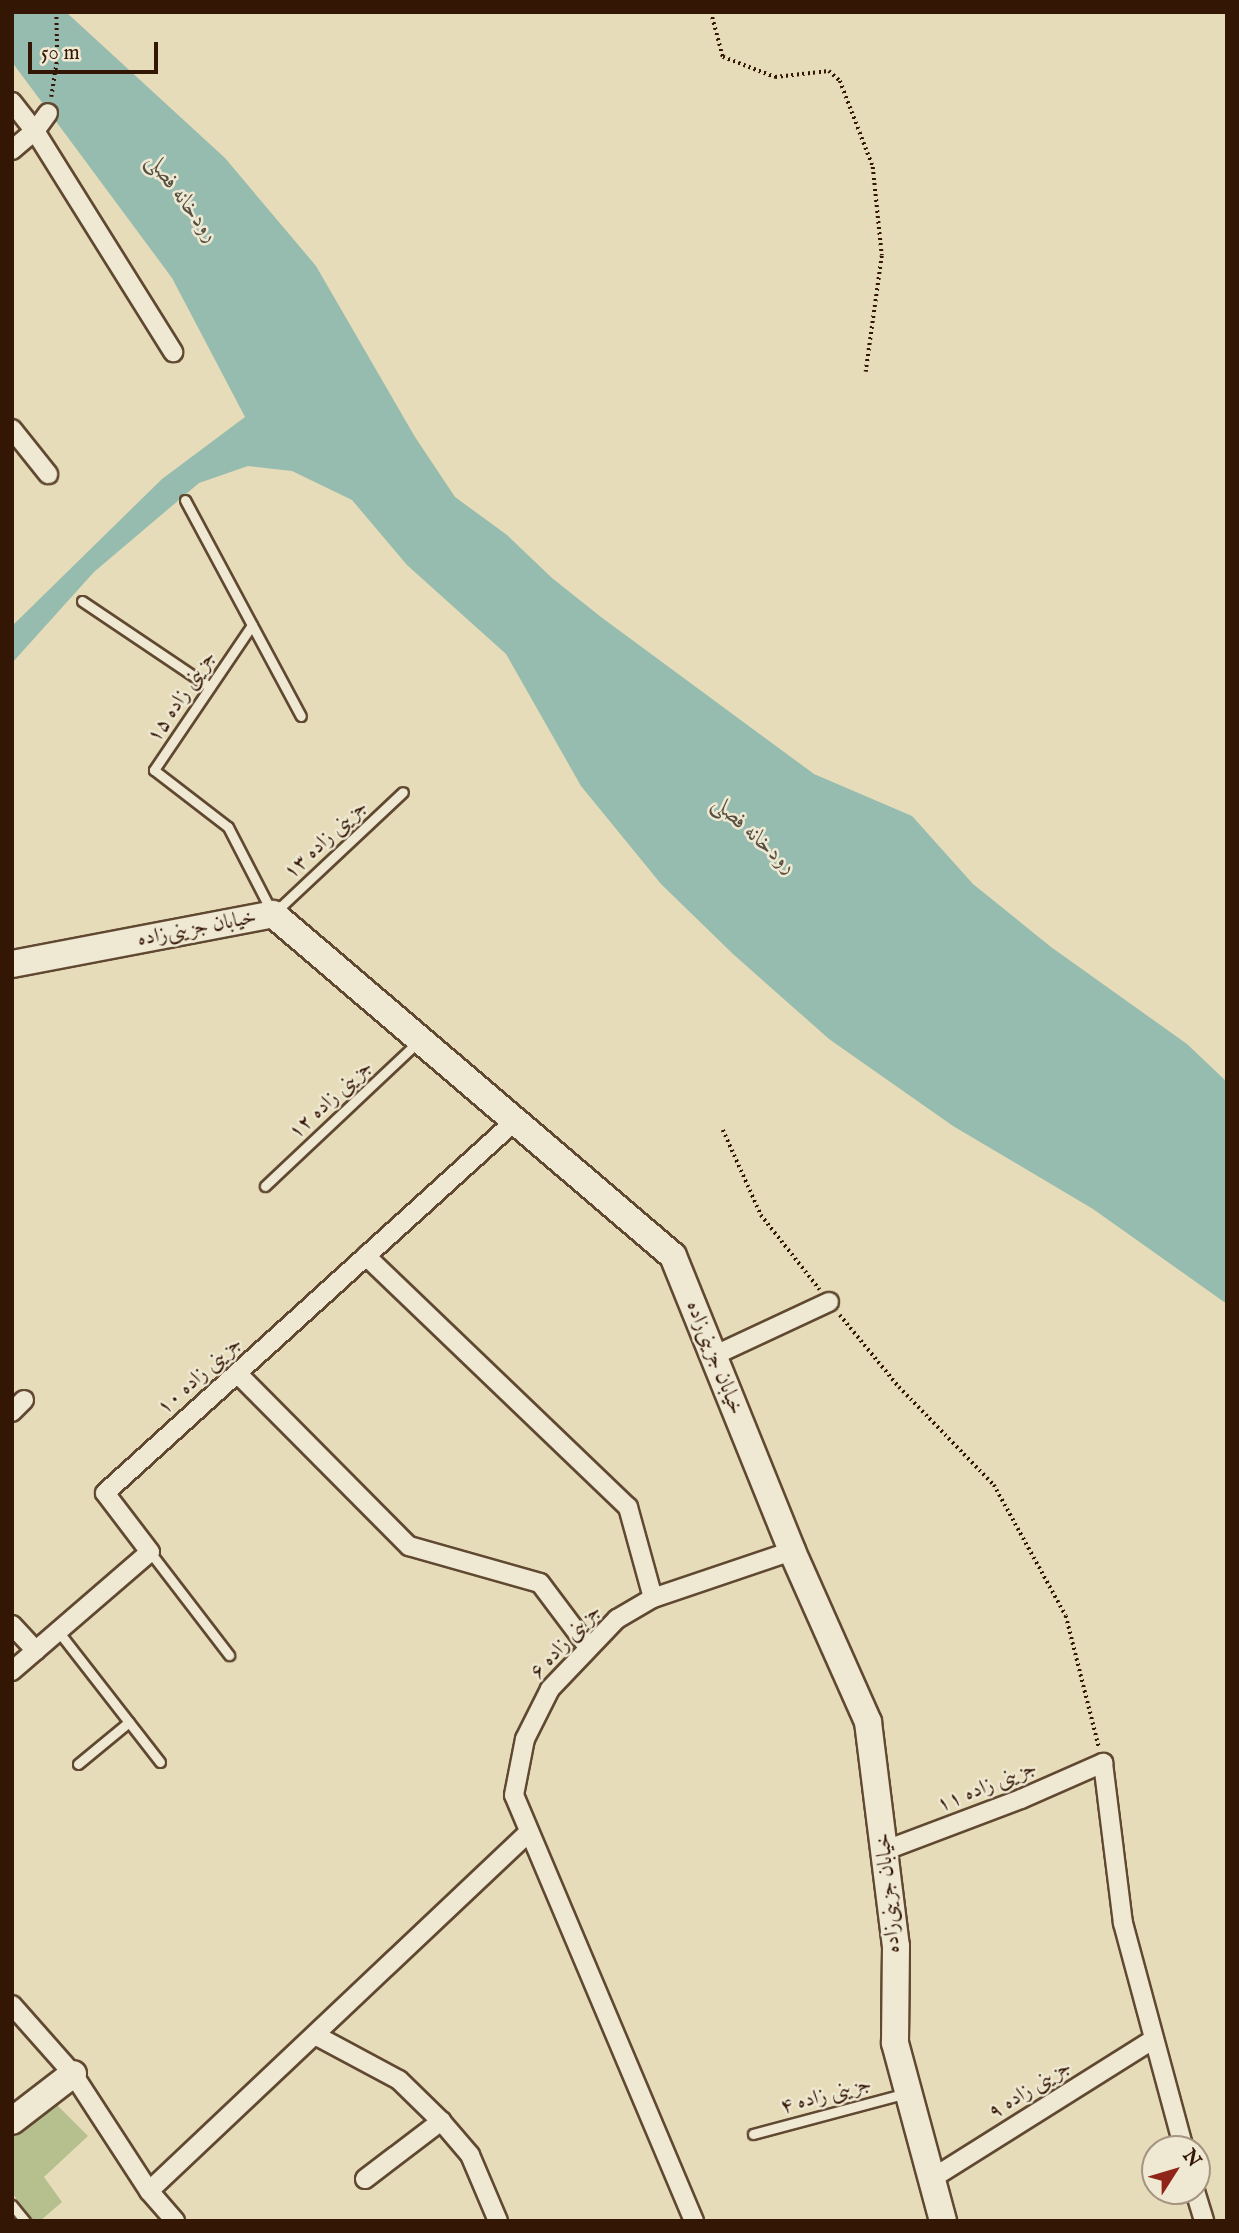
<!DOCTYPE html>
<html>
<head>
<meta charset="utf-8">
<style>
  body { margin:0 }
  #map { position:relative; width:1239px; height:2233px; overflow:hidden; background:#e6dcb9; font-family:"IM FELL English",Amiri,serif }
  div>[style] { position:absolute }
  .green>* { inset:0; background:#b6c08e }
  .water>* { inset:0; background:#96bcaf }
  .path>* { height:3.5px; margin-top:-1.75px; transform-origin:0; background:repeating-linear-gradient(90deg,#331604 0 2px,transparent 0 5.5px) }
  .roads { filter:drop-shadow(2px 0 #604831) drop-shadow(-2px 0 #604831) drop-shadow(0 2px #604831) drop-shadow(0 -2px #604831) }
  .lane>* { height:9px; margin:-4.5px; padding:0 4.5px; transform-origin:4.5px; border-radius:4.5px; background:#efe8d2 }
  .street>* { height:18px; margin:-9px; padding:0 9px; transform-origin:9px; border-radius:9px; background:#efe8d2 }
  .secondary>* { height:26px; margin:-13px; padding:0 13px; transform-origin:13px; border-radius:13px; background:#efe8d2 }
  span { translate:-50% -50%; white-space:nowrap; text-align:center; line-height:1.15; -webkit-text-stroke:5px #efe8d2; paint-order:stroke }
  .street-label { font-size:21px; color:#331604 }
  .water-label { font-size:23px; color:#565040; font-style:italic }
  .frame { position:absolute; inset:0; border:14px solid #331604; pointer-events:none }
  .north { position:absolute; left:1141px; top:2135px; width:70px; height:70px; box-sizing:border-box; background:#efe8d2; border:2px solid #a49480; border-radius:50%; rotate:53deg; font-size:19px; font-weight:700; line-height:28px; text-align:center; color:#331604 }
  .north::after { content:''; display:block; margin:auto; width:24px; height:32px; background:#8f2418; clip-path:polygon(50% 0,100% 100%,50% 72%,0 100%) }
  .scale { position:absolute; left:28px; top:42px; width:130px; height:32px; box-sizing:border-box; border:4px solid #331604; border-top:0; padding-left:9px; font-size:21px; line-height:24px; white-space:nowrap; color:#331604; -webkit-text-stroke:5px #efe8d2; paint-order:stroke }
</style>
</head>
<body>
<div id="map">
  <div class="green">
    <i style="clip-path:polygon(57px 2105px,88px 2136px,44px 2177px,62px 2202px,40px 2221px,34px 2221px,12px 2193px,12px 2138px)"></i>
  </div>
  <div class="water">
    <i style="clip-path:polygon(12px 12px,66px 12px,225px 158px,316px 266px,415px 437px,455px 497px,507px 535px,552px 578px,601px 617px,814px 774px,912px 816px,973px 884px,1051px 947px,1187px 1044px,1227px 1082px,1227px 1304px,1093px 1209px,953px 1126px,829px 1039px,733px 954px,661px 884px,581px 786px,506px 654px,407px 565px,352px 500px,292px 471px,248px 466px,199px 483px,94px 572px,12px 663px,12px 626px,162px 479px,245px 417px,172px 278px,12px 62px)"></i>
  </div>
  <div class="path">
    <i style="left:711px;top:12px;width:47px;rotate:75.1deg"></i>
    <i style="left:723px;top:57px;width:56px;rotate:21deg"></i>
    <i style="left:775px;top:77px;width:54px;rotate:-6.3deg"></i>
    <i style="left:829px;top:71px;width:15px;rotate:42deg"></i>
    <i style="left:840px;top:81px;width:92px;rotate:69deg"></i>
    <i style="left:873px;top:167px;width:89px;rotate:84.2deg"></i>
    <i style="left:882px;top:256px;width:117px;rotate:97.9deg"></i>
    <i style="left:51px;top:97px;width:39px;rotate:-81deg"></i>
    <i style="left:57px;top:58px;width:46px;rotate:-91.2deg"></i>
    <i style="left:723px;top:1130px;width:93px;rotate:65.9deg"></i>
    <i style="left:761px;top:1215px;width:95px;rotate:51.8deg"></i>
    <i style="left:840px;top:1315px;width:93px;rotate:50.7deg"></i>
    <i style="left:899px;top:1387px;width:136px;rotate:45.9deg"></i>
    <i style="left:994px;top:1485px;width:149px;rotate:61.2deg"></i>
    <i style="left:1066px;top:1616px;width:135px;rotate:75.9deg"></i>
  </div>
  <div class="roads">
    <div class="lane">
      <i style="left:185px;top:500px;width:245px;rotate:61.8deg"></i>
      <i style="left:82px;top:601px;width:154px;rotate:33.9deg"></i>
      <i style="left:252px;top:625px;width:175px;rotate:124.1deg"></i>
      <i style="left:154px;top:770px;width:93px;rotate:37.6deg"></i>
      <i style="left:228px;top:827px;width:98px;rotate:62.7deg"></i>
      <i style="left:273px;top:914px;width:178px;rotate:-43.2deg"></i>
      <i style="left:265px;top:1186px;width:212px;rotate:-43.3deg"></i>
      <i style="left:150px;top:1552px;width:130px;rotate:52.5deg"></i>
      <i style="left:58px;top:1631px;width:166px;rotate:52.1deg"></i>
      <i style="left:78px;top:1764px;width:66px;rotate:-39.5deg"></i>
      <i style="left:753px;top:2134px;width:159px;rotate:-14.9deg"></i>
      <i style="left:12px;top:2205px;width:21px;rotate:51deg"></i>
    </div>
    <div class="street">
      <i style="left:12px;top:102px;width:37px;rotate:52deg"></i>
      <i style="left:35px;top:131px;width:261px;rotate:58deg"></i>
      <i style="left:12px;top:150px;width:30px;rotate:-40deg"></i>
      <i style="left:35px;top:131px;width:22px;rotate:-54deg"></i>
      <i style="left:12px;top:429px;width:58px;rotate:51.3deg"></i>
      <i style="left:366px;top:1256px;width:363px;rotate:43.8deg"></i>
      <i style="left:628px;top:1507px;width:94px;rotate:74.6deg"></i>
      <i style="left:713px;top:1356px;width:128px;rotate:-25deg"></i>
      <i style="left:237px;top:1373px;width:244px;rotate:45.2deg"></i>
      <i style="left:409px;top:1546px;width:136px;rotate:15.8deg"></i>
      <i style="left:540px;top:1583px;width:80px;rotate:53.1deg"></i>
      <i style="left:12px;top:1412px;width:17px;rotate:-45deg"></i>
      <i style="left:12px;top:1625px;width:35px;rotate:47deg"></i>
      <i style="left:12px;top:1671px;width:182px;rotate:-40.8deg"></i>
      <i style="left:150px;top:1552px;width:74px;rotate:-127.3deg"></i>
      <i style="left:105px;top:1493px;width:554px;rotate:-42.22deg"></i>
      <i style="left:886px;top:1850px;width:144px;rotate:-20.7deg"></i>
      <i style="left:1021px;top:1799px;width:90px;rotate:-23.7deg"></i>
      <i style="left:1103px;top:1763px;width:161px;rotate:82.9deg"></i>
      <i style="left:1123px;top:1923px;width:234px;rotate:74.9deg"></i>
      <i style="left:12px;top:2005px;width:92px;rotate:48.5deg"></i>
      <i style="left:73px;top:2074px;width:140px;rotate:57deg"></i>
      <i style="left:149px;top:2191px;width:40px;rotate:49deg"></i>
      <i style="left:315px;top:2035px;width:95px;rotate:28.2deg"></i>
      <i style="left:399px;top:2080px;width:59px;rotate:44.3deg"></i>
      <i style="left:441px;top:2121px;width:45px;rotate:49.5deg"></i>
      <i style="left:470px;top:2155px;width:72px;rotate:67deg"></i>
      <i style="left:365px;top:2179px;width:96px;rotate:-37.3deg"></i>
      <i style="left:931px;top:2179px;width:262px;rotate:-32.1deg"></i>
      <i style="left:149px;top:2191px;width:523px;rotate:-43.37deg"></i>
      <i style="left:1195px;top:2191px;width:31px;rotate:73deg"></i>
      <i style="left:694px;top:2221px;width:462px;rotate:-112.9deg"></i>
      <i style="left:514px;top:1795px;width:57px;rotate:-78.9deg"></i>
      <i style="left:525px;top:1739px;width:56px;rotate:-63.4deg"></i>
      <i style="left:550px;top:1689px;width:97px;rotate:-46.3deg"></i>
      <i style="left:617px;top:1619px;width:42px;rotate:-30.3deg"></i>
      <i style="left:653px;top:1598px;width:147px;rotate:-18.7deg"></i>
    </div>
    <div class="secondary">
      <i style="left:12px;top:964px;width:266px;rotate:-10.8deg"></i>
      <i style="left:273px;top:914px;width:526px;rotate:40.53deg"></i>
      <i style="left:673px;top:1256px;width:318px;rotate:68deg"></i>
      <i style="left:792px;top:1551px;width:187px;rotate:66deg"></i>
      <i style="left:868px;top:1722px;width:226px;rotate:82.9deg"></i>
      <i style="left:896px;top:1946px;width:97px;rotate:90.6deg"></i>
      <i style="left:895px;top:2043px;width:184px;rotate:74.9deg"></i>
      <i style="left:12px;top:2121px;width:77px;rotate:-37.6deg"></i>
    </div>
  </div>
  <div class="street-label">
    <span style="left:182px;top:697px;rotate:-56deg">جزینی زاده ۱۵</span>
    <span style="left:326px;top:840px;rotate:-43deg">جزینی زاده ۱۳</span>
    <span style="left:197px;top:929px;rotate:-11deg">خیابان جزینی‌زاده</span>
    <span style="left:331px;top:1100px;rotate:-43deg">جزینی زاده ۱۲</span>
    <span style="left:714px;top:1358px;rotate:68deg">خیابان جزینی‌زاده</span>
    <span style="left:200px;top:1376px;rotate:-42deg">جزینی زاده ۱۰</span>
    <span style="left:566px;top:1642px;rotate:-47deg">جزینی زاده ۶</span>
    <span style="left:987px;top:1787px;rotate:-22deg">جزینی زاده ۱۱</span>
    <span style="left:889px;top:1893px;rotate:-95deg">خیابان جزینی‌زاده</span>
    <span style="left:1030px;top:2090px;rotate:-32deg">جزینی زاده ۹</span>
    <span style="left:826px;top:2096px;rotate:-15deg">جزینی زاده ۴</span>
  </div>
  <div class="water-label">
    <span style="left:182px;top:198px;rotate:53deg">رودخانه فصلی</span>
    <span style="left:754px;top:835px;rotate:42deg">رودخانه فصلی</span>
  </div>
  <div class="frame"></div>
  <div class="north">N</div>
  <div class="scale">50 m</div>
</div>
</body>
</html>
